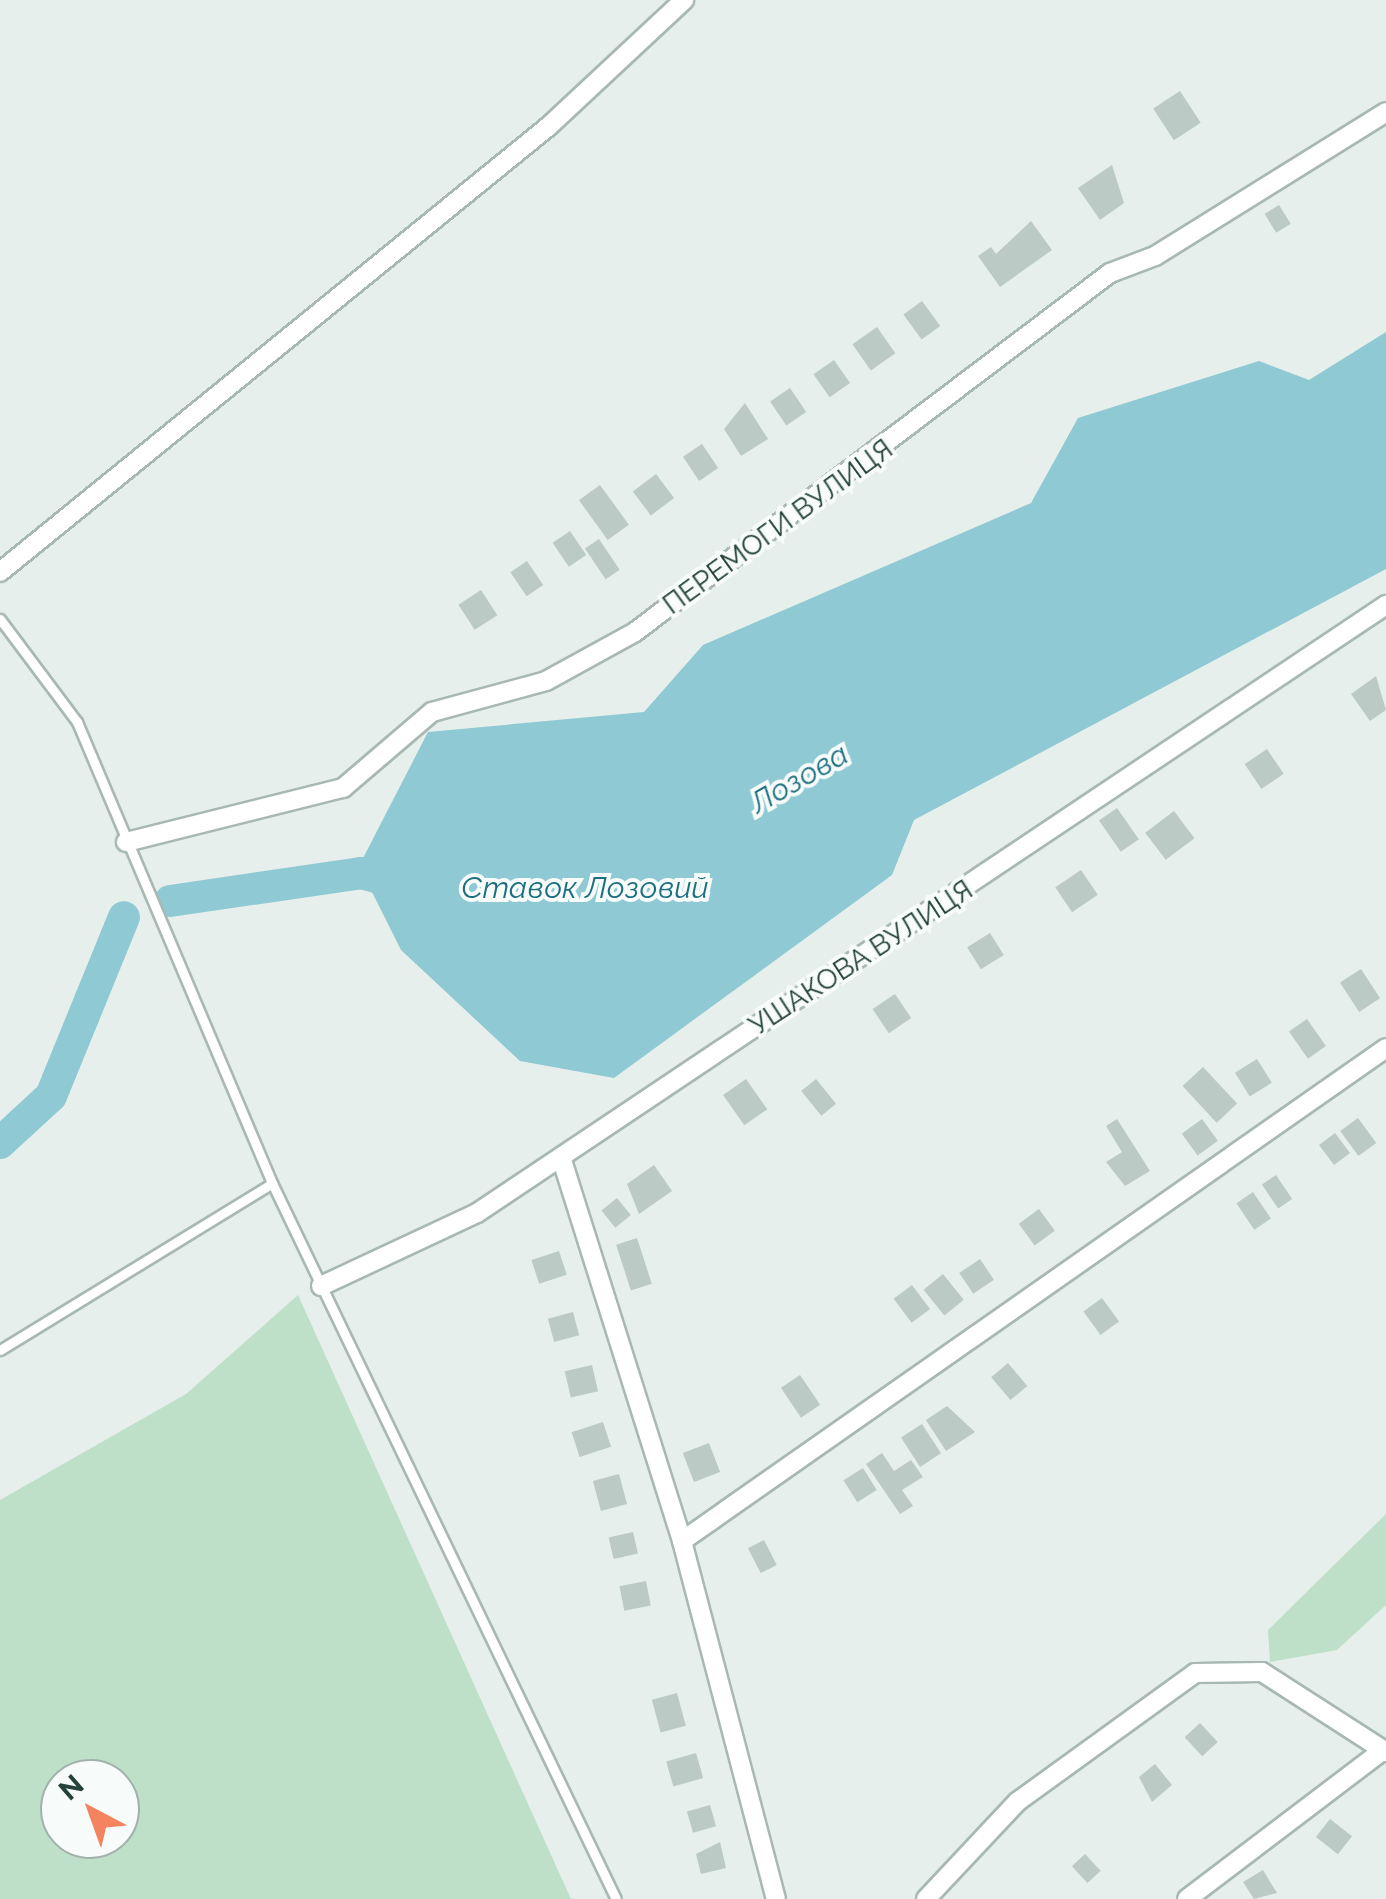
<!DOCTYPE html>
<html>
<head>
<meta charset="utf-8">
<style>
  body { margin:0 }
  #map { position:relative; width:1386px; height:1899px; overflow:hidden; background:#e6efeb; font-family:Raleway,sans-serif }
  div>[style] { position:absolute }
  .green>* { inset:0; background:#bfe0c8 }
  .water>* { inset:0; background:#8ec9d4 }
  .river>* { height:32px; margin:-16px; padding:0 16px; transform-origin:16px; border-radius:16px; background:#8ec9d4 }
  .building>* { inset:0; background:#bbcac4; transform-origin:0 0 }
  .roads { filter:drop-shadow(2px 0 #a8b8b2) drop-shadow(-2px 0 #a8b8b2) drop-shadow(0 2px #a8b8b2) drop-shadow(0 -2px #a8b8b2) }
  .lane>* { height:9px; margin:-4.5px; padding:0 4.5px; transform-origin:4.5px; border-radius:4.5px; background:#fff }
  .street>* { height:18px; margin:-9px; padding:0 9px; transform-origin:9px; border-radius:9px; background:#fff }
  span { translate:-50% -50%; white-space:nowrap; text-align:center; line-height:1.15; -webkit-text-stroke:8px #f7fbf9; paint-order:stroke }
  .street-label { font-size:28px; color:#24423a }
  .water-label { font-size:30px; color:#1c6f80; font-style:italic }
  .north { position:absolute; left:40px; top:1759px; width:100px; height:100px; box-sizing:border-box; background:#f7fbf9; border:2px solid #a3b1ad; border-radius:50%; rotate:319deg; font-size:28px; font-weight:700; line-height:40px; text-align:center; color:#24423a }
  .north::after { content:''; display:block; margin:auto; width:35px; height:45px; background:#f4845f; clip-path:polygon(50% 0,100% 100%,50% 72%,0 100%) }
</style>
</head>
<body>
<div id="map">
  <div class="green">
    <i style="clip-path:polygon(evenodd,298px 1295px,571px 1899px,0 1899px,0 1500px,186px 1394px,298px 1295px,120px 1779px,120px 1839px,60px 1839px,60px 1779px,120px 1779px)"></i>
    <i style="clip-path:polygon(1386px 1514px,1386px 1605px,1337px 1650px,1270px 1662px,1268px 1630px)"></i>
  </div>
  <div class="water">
    <i style="clip-path:polygon(1386px 332px,1386px 569px,914px 820px,892px 875px,614px 1078px,520px 1061px,401px 950px,359px 866px,428px 732px,644px 712px,703px 645px,1031px 503px,1078px 418px,1259px 361px,1309px 380px)"></i>
  </div>
  <div class="river">
    <i style="left:170px;top:901px;width:193px;rotate:-8.3deg"></i>
    <i style="left:361px;top:873px;width:42px;rotate:15deg"></i>
    <i style="left:0;top:1143px;width:69px;rotate:-42.7deg"></i>
    <i style="left:51px;top:1096px;width:193px;rotate:-67.8deg"></i>
  </div>
  <div class="building">
    <i style="left:1180px;top:91px;width:38px;height:32px;rotate:57deg"></i>
    <i style="clip-path:polygon(1112px 165px,1124px 203px,1100px 220px,1078px 188px)"></i>
    <i style="left:1279px;top:205px;width:22px;height:17px;rotate:58deg"></i>
    <i style="clip-path:polygon(1031px 221px,1052px 250px,1000px 287px,978px 256px,991px 247px,996px 254px)"></i>
    <i style="left:922px;top:301px;width:31px;height:23px;rotate:54deg"></i>
    <i style="left:877px;top:327px;width:32px;height:30px;rotate:55deg"></i>
    <i style="left:834px;top:360px;width:28px;height:25px;rotate:55deg"></i>
    <i style="left:790px;top:388px;width:29px;height:24px;rotate:56deg"></i>
    <i style="clip-path:polygon(745px 403px,768px 439px,741px 456px,724px 429px)"></i>
    <i style="left:702px;top:444px;width:29px;height:23px;rotate:56deg"></i>
    <i style="left:656px;top:474px;width:30px;height:29px;rotate:53deg"></i>
    <i style="left:600px;top:485px;width:49px;height:26px;rotate:54deg"></i>
    <i style="left:570px;top:531px;width:29px;height:21px;rotate:56deg"></i>
    <i style="left:599px;top:539px;width:37px;height:17px;rotate:56deg"></i>
    <i style="left:527px;top:561px;width:29px;height:20px;rotate:56deg"></i>
    <i style="left:481px;top:590px;width:30px;height:27px;rotate:57deg"></i>
    <i style="clip-path:polygon(1376px 676px,1386px 710px,1370px 721px,1351px 694px)"></i>
    <i style="left:1267px;top:749px;width:30px;height:27px;rotate:56deg"></i>
    <i style="left:1117px;top:808px;width:38px;height:22px;rotate:55deg"></i>
    <i style="left:1174px;top:811px;width:34px;height:36px;rotate:53deg"></i>
    <i style="left:1081px;top:870px;width:30px;height:31px;rotate:56deg"></i>
    <i style="left:990px;top:933px;width:26px;height:27px;rotate:58deg"></i>
    <i style="left:1361px;top:969px;width:35px;height:25px;rotate:57deg"></i>
    <i style="left:895px;top:994px;width:29px;height:27px;rotate:56deg"></i>
    <i style="left:1307px;top:1019px;width:33px;height:22px;rotate:55deg"></i>
    <i style="left:1257px;top:1059px;width:28px;height:26px;rotate:58deg"></i>
    <i style="left:1203px;top:1067px;width:50px;height:28px;rotate:47deg"></i>
    <i style="left:746px;top:1079px;width:37px;height:28px;rotate:55deg"></i>
    <i style="left:816px;top:1079px;width:32px;height:19px;rotate:51deg"></i>
    <i style="left:1358px;top:1118px;width:31px;height:22px;rotate:54deg"></i>
    <i style="clip-path:polygon(1117px 1119px,1150px 1171px,1125px 1186px,1106px 1162px,1122px 1152px,1106px 1126px)"></i>
    <i style="left:1202px;top:1119px;width:27px;height:25px;rotate:54deg"></i>
    <i style="left:1335px;top:1133px;width:25px;height:20px;rotate:53deg"></i>
    <i style="clip-path:polygon(654px 1165px,672px 1191px,639px 1214px,627px 1184px)"></i>
    <i style="left:1276px;top:1175px;width:29px;height:17px;rotate:56deg"></i>
    <i style="left:1253px;top:1192px;width:32px;height:20px;rotate:56deg"></i>
    <i style="left:617px;top:1198px;width:22px;height:20px;rotate:51deg"></i>
    <i style="left:1039px;top:1209px;width:27px;height:25px;rotate:54deg"></i>
    <i style="left:637px;top:1238px;width:48px;height:22px;rotate:72deg"></i>
    <i style="left:559px;top:1251px;width:25px;height:29px;rotate:72deg"></i>
    <i style="left:980px;top:1259px;width:25px;height:25px;rotate:56deg"></i>
    <i style="left:943px;top:1274px;width:33px;height:25px;rotate:51deg"></i>
    <i style="left:912px;top:1285px;width:30px;height:23px;rotate:53deg"></i>
    <i style="left:1102px;top:1298px;width:29px;height:23px;rotate:54deg"></i>
    <i style="left:573px;top:1312px;width:24px;height:26px;rotate:75deg"></i>
    <i style="left:1008px;top:1363px;width:30px;height:22px;rotate:50deg"></i>
    <i style="left:592px;top:1365px;width:27px;height:28px;rotate:77deg"></i>
    <i style="left:800px;top:1375px;width:36px;height:23px;rotate:56deg"></i>
    <i style="clip-path:polygon(947px 1406px,975px 1432px,946px 1451px,926px 1420px)"></i>
    <i style="left:603px;top:1422px;width:26px;height:33px;rotate:72deg"></i>
    <i style="left:922px;top:1424px;width:35px;height:25px;rotate:57deg"></i>
    <i style="left:709px;top:1443px;width:31px;height:28px;rotate:69deg"></i>
    <i style="clip-path:polygon(882px 1453px,894px 1471px,911px 1460px,923px 1477px,902px 1490px,913px 1506px,900px 1514px,866px 1464px)"></i>
    <i style="left:863px;top:1468px;width:26px;height:23px;rotate:58deg"></i>
    <i style="left:619px;top:1474px;width:31px;height:27px;rotate:75deg"></i>
    <i style="left:633px;top:1532px;width:22px;height:25px;rotate:77deg"></i>
    <i style="left:764px;top:1540px;width:28px;height:18px;rotate:63deg"></i>
    <i style="left:646px;top:1581px;width:25px;height:27px;rotate:79deg"></i>
    <i style="left:677px;top:1693px;width:34px;height:26px;rotate:75deg"></i>
    <i style="left:1200px;top:1723px;width:26px;height:21px;rotate:47deg"></i>
    <i style="left:696px;top:1753px;width:26px;height:31px;rotate:74deg"></i>
    <i style="clip-path:polygon(1155px 1764px,1172px 1785px,1152px 1802px,1139px 1777px)"></i>
    <i style="left:710px;top:1805px;width:22px;height:24px;rotate:74deg"></i>
    <i style="left:1330px;top:1819px;width:28px;height:23px;rotate:38deg"></i>
    <i style="clip-path:polygon(720px 1842px,726px 1868px,701px 1874px,696px 1854px)"></i>
    <i style="left:1085px;top:1854px;width:23px;height:18px;rotate:47deg"></i>
    <i style="clip-path:polygon(1263px 1870px,1277px 1893px,1254px 1899px,1243px 1882px)"></i>
  </div>
  <div class="roads">
    <div class="lane">
      <i style="left:0;top:619px;width:129px;rotate:53.2deg"></i>
      <i style="left:77px;top:722px;width:501px;rotate:67.07deg"></i>
      <i style="left:272px;top:1183px;width:794px;rotate:64.34deg"></i>
      <i style="left:0;top:1350px;width:319px;rotate:-31.5deg"></i>
    </div>
    <div class="street">
      <i style="left:0;top:572px;width:707px;rotate:-39.09deg"></i>
      <i style="left:549px;top:126px;width:185px;rotate:-43deg"></i>
      <i style="left:126px;top:842px;width:224px;rotate:-14deg"></i>
      <i style="left:343px;top:788px;width:117px;rotate:-40.5deg"></i>
      <i style="left:432px;top:712px;width:118px;rotate:-15.2deg"></i>
      <i style="left:546px;top:681px;width:102px;rotate:-28.8deg"></i>
      <i style="left:635px;top:632px;width:595px;rotate:-37.08deg"></i>
      <i style="left:1110px;top:273px;width:48px;rotate:-20.7deg"></i>
      <i style="left:1155px;top:256px;width:272px;rotate:-31.9deg"></i>
      <i style="left:561px;top:1157px;width:403px;rotate:72.5deg"></i>
      <i style="left:682px;top:1541px;width:370px;rotate:75.3deg"></i>
      <i style="left:321px;top:1286px;width:172px;rotate:-25.1deg"></i>
      <i style="left:477px;top:1213px;width:1094px;rotate:-33.78deg"></i>
      <i style="left:682px;top:1541px;width:859px;rotate:-35deg"></i>
      <i style="left:926px;top:1899px;width:133px;rotate:-46.8deg"></i>
      <i style="left:1017px;top:1802px;width:220px;rotate:-35.9deg"></i>
      <i style="left:1195px;top:1673px;width:67px;rotate:-0.9deg"></i>
      <i style="left:1262px;top:1672px;width:148px;rotate:32.8deg"></i>
      <i style="left:1187px;top:1899px;width:246px;rotate:-37.2deg"></i>
    </div>
  </div>
  <div class="street-label">
    <span style="left:778px;top:527px;rotate:-36deg">ПЕРЕМОГИ ВУЛИЦЯ</span>
    <span style="left:861px;top:958px;rotate:-33deg">УШАКОВА ВУЛИЦЯ</span>
  </div>
  <div class="water-label">
    <span style="left:799px;top:779px;rotate:-30deg">Лозова</span>
    <span style="left:585px;top:888px">Ставок Лозовий</span>
  </div>
  <div class="north">N</div>
</div>
</body>
</html>
